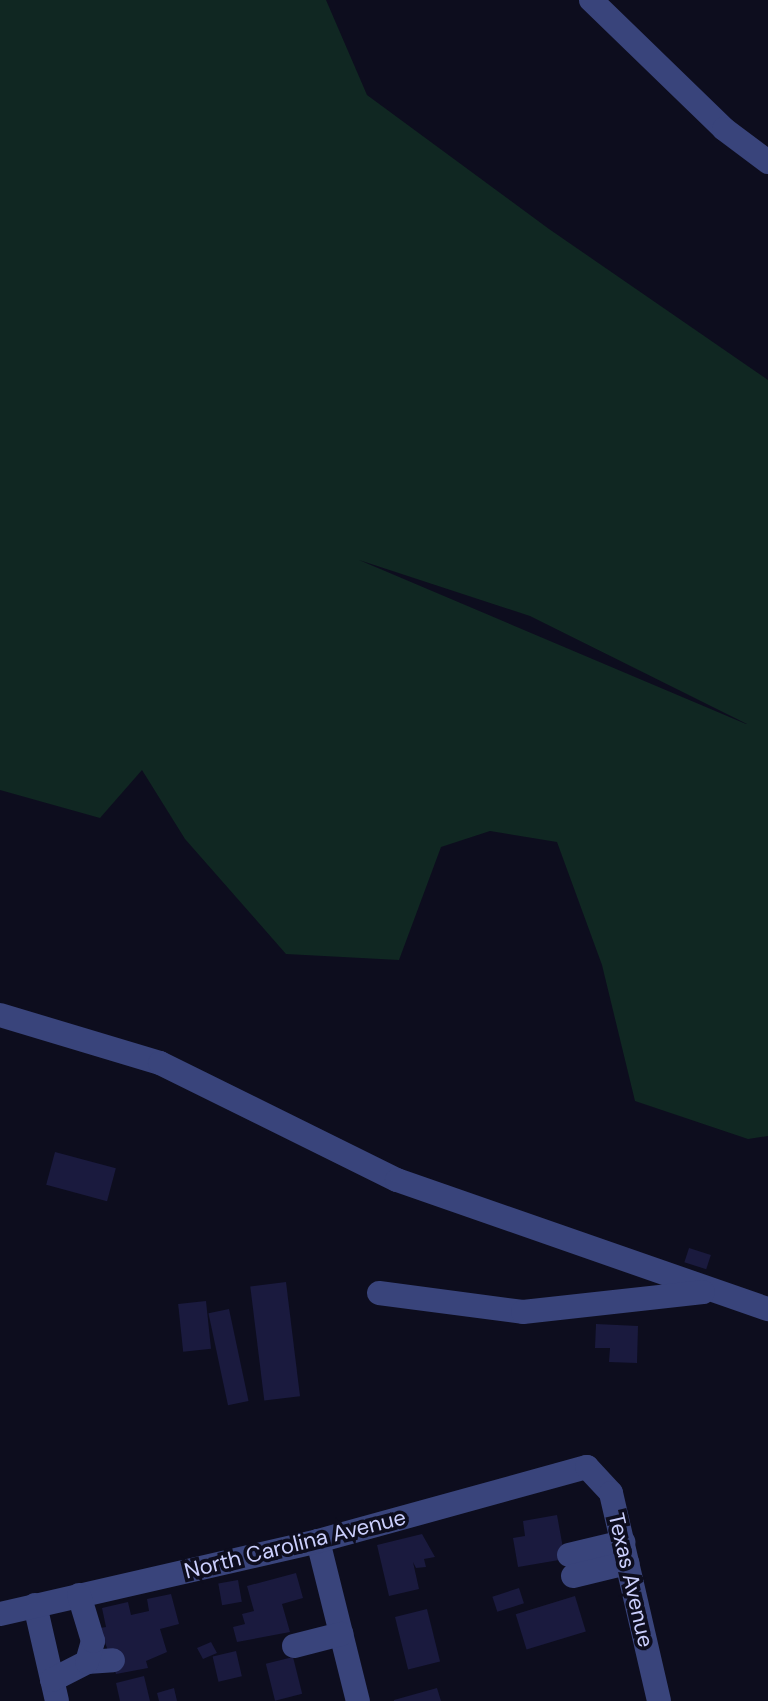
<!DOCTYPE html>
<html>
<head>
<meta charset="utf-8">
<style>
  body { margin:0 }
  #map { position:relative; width:768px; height:1701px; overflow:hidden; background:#0d0d1e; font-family:"DM Sans",sans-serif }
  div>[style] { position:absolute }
  .green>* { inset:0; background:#102722 }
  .building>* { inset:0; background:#1a1a3e; transform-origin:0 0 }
  .minor>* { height:24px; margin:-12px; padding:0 12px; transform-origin:12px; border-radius:12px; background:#39447b }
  span { translate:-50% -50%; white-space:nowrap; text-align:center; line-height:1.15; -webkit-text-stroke:7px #0d0d1e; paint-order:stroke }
  .street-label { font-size:22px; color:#cbcffd }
</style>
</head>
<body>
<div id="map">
  <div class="green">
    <i style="clip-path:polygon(evenodd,0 0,326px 0,367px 95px,549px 229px,768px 380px,768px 1136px,748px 1139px,635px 1101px,602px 965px,557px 842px,490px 831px,441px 847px,399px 960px,286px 954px,185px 839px,142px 770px,100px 818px,0 790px,0 0,359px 560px,530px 616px,747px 724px,746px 724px,359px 560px)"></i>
  </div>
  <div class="building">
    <i style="left:55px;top:1152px;width:63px;height:34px;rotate:15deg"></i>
    <i style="left:689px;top:1248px;width:23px;height:15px;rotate:18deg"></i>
    <i style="left:286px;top:1282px;width:115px;height:36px;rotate:83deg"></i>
    <i style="left:206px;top:1301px;width:48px;height:28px;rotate:84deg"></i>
    <i style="left:229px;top:1309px;width:94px;height:21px;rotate:78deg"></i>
    <i style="clip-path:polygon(596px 1324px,638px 1326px,637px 1363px,609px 1362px,610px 1348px,595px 1348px)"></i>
    <i style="clip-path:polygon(557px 1515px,565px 1559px,518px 1567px,513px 1538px,525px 1536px,523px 1521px)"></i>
    <i style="clip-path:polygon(422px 1534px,435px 1557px,424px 1559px,426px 1567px,416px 1568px,413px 1562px,419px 1589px,389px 1596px,377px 1545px)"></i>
    <i style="clip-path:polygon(296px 1573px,303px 1598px,282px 1604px,290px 1632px,237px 1642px,233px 1627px,245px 1624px,242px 1614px,254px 1611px,247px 1586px)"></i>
    <i style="left:238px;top:1580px;width:22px;height:20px;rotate:80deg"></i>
    <i style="left:519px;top:1588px;width:16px;height:28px;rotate:72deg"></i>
    <i style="clip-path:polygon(171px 1594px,179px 1624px,160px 1629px,167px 1652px,146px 1661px,148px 1668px,116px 1674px,100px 1628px,106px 1627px,102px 1608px,128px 1602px,131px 1615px,149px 1611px,147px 1599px)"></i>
    <i style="left:575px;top:1596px;width:37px;height:62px;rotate:73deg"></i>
    <i style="left:427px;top:1609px;width:54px;height:33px;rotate:76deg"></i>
    <i style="clip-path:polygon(211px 1642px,217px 1653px,203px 1659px,197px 1648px)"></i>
    <i style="left:236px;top:1651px;width:26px;height:24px;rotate:77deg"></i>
    <i style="left:293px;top:1657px;width:38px;height:28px;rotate:76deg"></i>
    <i style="clip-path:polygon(144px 1676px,150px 1701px,120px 1701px,116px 1683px)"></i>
    <i style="clip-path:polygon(174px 1688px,177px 1701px,159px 1701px,157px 1693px)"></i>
    <i style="clip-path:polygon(437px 1688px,441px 1701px,394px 1701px,394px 1700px)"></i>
  </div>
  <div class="minor">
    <i style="left:591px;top:0;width:185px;rotate:44.1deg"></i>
    <i style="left:724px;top:129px;width:55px;rotate:36.9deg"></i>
    <i style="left:0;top:1015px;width:167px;rotate:16.7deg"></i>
    <i style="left:160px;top:1063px;width:264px;rotate:26.3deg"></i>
    <i style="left:397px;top:1180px;width:393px;rotate:19.2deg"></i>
    <i style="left:379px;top:1293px;width:145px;rotate:7.5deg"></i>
    <i style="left:523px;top:1312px;width:181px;rotate:-6.3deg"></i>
    <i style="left:318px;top:1541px;width:165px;rotate:76deg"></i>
    <i style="left:569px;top:1555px;width:56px;rotate:-13.5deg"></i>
    <i style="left:573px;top:1576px;width:56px;rotate:-13.5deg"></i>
    <i style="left:35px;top:1605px;width:98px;rotate:77.1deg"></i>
    <i style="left:0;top:1614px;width:326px;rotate:-12.9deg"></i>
    <i style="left:318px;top:1541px;width:279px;rotate:-15.4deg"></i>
    <i style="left:587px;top:1467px;width:35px;rotate:47deg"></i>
    <i style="left:611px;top:1493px;width:213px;rotate:77deg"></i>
    <i style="left:294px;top:1646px;width:49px;rotate:-14.3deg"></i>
    <i style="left:87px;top:1662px;width:26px;rotate:-4deg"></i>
    <i style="left:52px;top:1680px;width:39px;rotate:-27deg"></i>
    <i style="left:87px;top:1662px;width:22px;rotate:-74deg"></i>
    <i style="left:93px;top:1641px;width:48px;rotate:-106.9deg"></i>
  </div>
  <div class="street-label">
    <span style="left:295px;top:1544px;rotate:-14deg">North Carolina Avenue</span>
    <span style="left:631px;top:1580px;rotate:77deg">Texas Avenue</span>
  </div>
</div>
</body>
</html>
